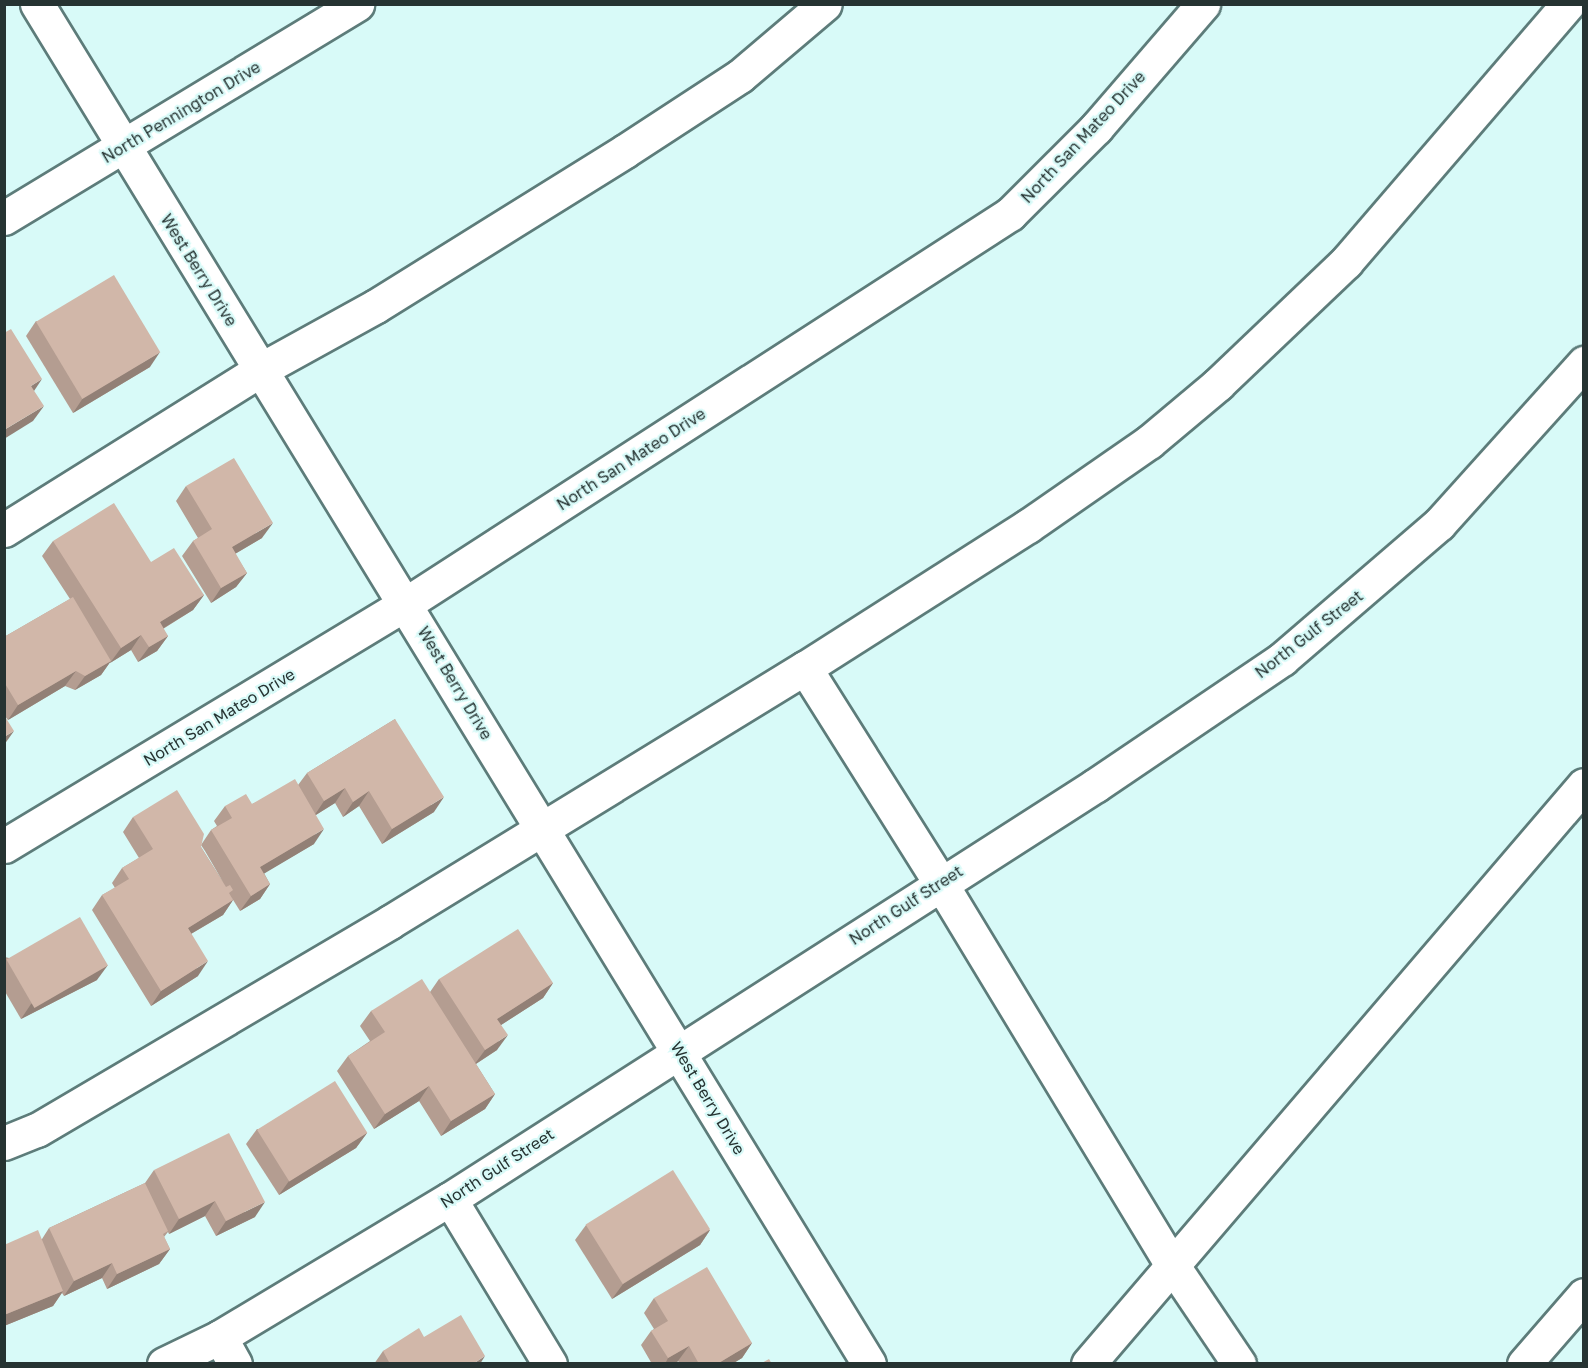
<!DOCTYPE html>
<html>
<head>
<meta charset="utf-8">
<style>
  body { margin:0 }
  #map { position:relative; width:1588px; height:1368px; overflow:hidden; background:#d8faf8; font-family:"Golos Text",sans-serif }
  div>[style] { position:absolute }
  .roads { filter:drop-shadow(2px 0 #5d7c7a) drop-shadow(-2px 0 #5d7c7a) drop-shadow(0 2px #5d7c7a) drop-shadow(0 -2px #5d7c7a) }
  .minor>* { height:33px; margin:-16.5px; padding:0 16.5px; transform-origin:16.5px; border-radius:16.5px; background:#fff }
  .wall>* { inset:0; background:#b49d91 }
  .shaded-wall>* { inset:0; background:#928076 }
  .building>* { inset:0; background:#d1b7a9; transform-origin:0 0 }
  span { translate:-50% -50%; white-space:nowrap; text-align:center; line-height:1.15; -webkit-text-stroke:4.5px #d8faf8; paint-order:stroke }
  .street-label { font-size:16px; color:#263332 }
  .frame { position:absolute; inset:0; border:6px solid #263332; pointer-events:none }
</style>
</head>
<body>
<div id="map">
  <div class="roads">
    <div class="minor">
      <i style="left:37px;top:4px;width:1594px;rotate:58.54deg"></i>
      <i style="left:4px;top:218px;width:413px;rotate:-31.2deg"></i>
      <i style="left:4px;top:530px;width:302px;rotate:-32deg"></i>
      <i style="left:260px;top:370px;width:132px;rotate:-28.9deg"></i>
      <i style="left:376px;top:306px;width:293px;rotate:-31.9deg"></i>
      <i style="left:625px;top:151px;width:137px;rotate:-33.1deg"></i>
      <i style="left:740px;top:76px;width:111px;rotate:-40.3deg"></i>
      <i style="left:805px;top:668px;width:253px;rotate:57.8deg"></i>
      <i style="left:940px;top:882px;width:449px;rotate:58.8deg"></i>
      <i style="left:1173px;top:1266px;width:118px;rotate:56deg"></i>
      <i style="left:4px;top:846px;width:471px;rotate:-31.1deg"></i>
      <i style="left:407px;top:603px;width:718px;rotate:-32.83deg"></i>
      <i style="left:1010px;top:214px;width:122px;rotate:-45deg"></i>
      <i style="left:1096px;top:128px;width:164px;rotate:-49.2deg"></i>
      <i style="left:4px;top:1143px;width:35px;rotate:-22deg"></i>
      <i style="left:37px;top:1130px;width:410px;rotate:-30.5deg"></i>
      <i style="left:390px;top:922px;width:487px;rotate:-31.5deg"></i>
      <i style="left:805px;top:668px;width:264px;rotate:-32.5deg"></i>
      <i style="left:1028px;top:526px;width:147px;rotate:-34.8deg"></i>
      <i style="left:1149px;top:442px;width:90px;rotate:-40deg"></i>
      <i style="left:1218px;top:384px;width:177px;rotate:-43.6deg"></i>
      <i style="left:1346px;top:262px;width:340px;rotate:-49.3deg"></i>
      <i style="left:450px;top:1199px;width:193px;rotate:58.8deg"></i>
      <i style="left:220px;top:1337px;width:31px;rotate:61deg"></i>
      <i style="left:164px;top:1364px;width:62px;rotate:-25.7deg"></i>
      <i style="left:220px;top:1337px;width:268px;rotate:-31deg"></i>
      <i style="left:450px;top:1199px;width:767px;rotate:-32.65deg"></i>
      <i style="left:1096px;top:785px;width:225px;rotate:-34.1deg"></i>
      <i style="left:1282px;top:659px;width:207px;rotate:-40.7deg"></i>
      <i style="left:1439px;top:524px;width:217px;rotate:-48deg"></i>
      <i style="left:1088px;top:1364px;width:762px;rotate:-49.42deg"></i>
      <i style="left:1524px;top:1364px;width:91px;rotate:-49deg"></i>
    </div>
  </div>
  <div class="wall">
    <i style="clip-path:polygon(36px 321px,150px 367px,73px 413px,26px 336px)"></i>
    <i style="clip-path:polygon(186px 486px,262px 538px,235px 554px,247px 573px,236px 587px,211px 603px,182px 556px,193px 541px,198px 538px,176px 501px)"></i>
    <i style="clip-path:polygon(53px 541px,151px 562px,204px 595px,193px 610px,163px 629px,168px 636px,157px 651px,138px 662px,131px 650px,110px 663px,110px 662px,101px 675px,75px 690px,65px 686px,8px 720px,4px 715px,4px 637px,70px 599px,42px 556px)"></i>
    <i style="clip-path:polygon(evenodd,395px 719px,434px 812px,382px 844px,359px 806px,343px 817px,335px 803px,316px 815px,314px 844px,264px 873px,270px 884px,260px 899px,240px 911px,230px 895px,233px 900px,223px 915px,191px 934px,198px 976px,151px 1006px,92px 910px,102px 895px,115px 888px,112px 883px,122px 868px,139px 858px,123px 832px,133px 817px,201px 845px,211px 830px,217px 826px,214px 821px,225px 806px,252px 804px,298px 785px,307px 773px,395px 719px,201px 845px,205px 851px,223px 882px,201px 847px,201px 845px)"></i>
    <i style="clip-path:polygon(5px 957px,97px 980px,21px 1019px,4px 990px)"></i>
    <i style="clip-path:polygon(439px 979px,553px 983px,543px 998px,501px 1025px,497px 1050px,476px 1064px,495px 1094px,485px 1109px,441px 1136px,419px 1101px,374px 1129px,337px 1071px,348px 1056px,370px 1041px,360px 1026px,371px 1011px,430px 992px)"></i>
    <i style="clip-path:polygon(257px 1129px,367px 1133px,356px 1148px,279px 1195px,246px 1144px)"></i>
    <i style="clip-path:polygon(154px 1170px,255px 1217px,216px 1236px,205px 1216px,169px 1234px,168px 1232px,164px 1237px,170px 1249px,159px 1264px,107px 1289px,102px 1278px,64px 1296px,62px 1293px,53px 1306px,4px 1326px,4px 1245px,42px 1239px,49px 1228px,145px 1183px)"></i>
    <i style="clip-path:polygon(586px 1225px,710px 1230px,700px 1245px,612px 1299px,575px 1240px)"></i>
    <i style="clip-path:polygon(654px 1298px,752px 1343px,742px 1358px,732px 1364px,680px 1364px,678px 1361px,675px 1364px,652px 1364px,641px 1345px,651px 1331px,654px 1329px,644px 1313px)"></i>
    <i style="clip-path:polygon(424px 1337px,480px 1364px,374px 1364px,383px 1351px)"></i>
  </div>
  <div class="shaded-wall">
    <i style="clip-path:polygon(160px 352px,150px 367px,73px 413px,83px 398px)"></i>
    <i style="clip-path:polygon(42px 379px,32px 394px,31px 386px)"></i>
    <i style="clip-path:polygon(44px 406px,33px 421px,4px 439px,4px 430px)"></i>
    <i style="clip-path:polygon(273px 523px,262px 538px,221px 562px,232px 547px)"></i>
    <i style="clip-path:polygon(247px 573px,236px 587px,211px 603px,221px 588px)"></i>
    <i style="clip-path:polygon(204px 595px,193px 610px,149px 637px,160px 622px)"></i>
    <i style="clip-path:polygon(141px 635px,131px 650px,110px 663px,121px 648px)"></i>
    <i style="clip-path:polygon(168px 636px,157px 651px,138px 662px,149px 647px)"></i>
    <i style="clip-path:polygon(111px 661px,101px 675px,75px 690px,85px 676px)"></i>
    <i style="clip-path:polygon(76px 671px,65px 686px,8px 720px,18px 705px)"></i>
    <i style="clip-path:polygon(14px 731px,4px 745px,4px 737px)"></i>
    <i style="clip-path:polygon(345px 788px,335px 803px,314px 816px,324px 801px)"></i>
    <i style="clip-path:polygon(369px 791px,359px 806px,343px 817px,353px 802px)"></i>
    <i style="clip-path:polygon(444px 797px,434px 812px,382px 844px,392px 829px)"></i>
    <i style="clip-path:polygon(324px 829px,314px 844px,250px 882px,260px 867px)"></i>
    <i style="clip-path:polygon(270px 884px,260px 899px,240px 911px,251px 896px)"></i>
    <i style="clip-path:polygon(233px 900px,223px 915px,177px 942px,188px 928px)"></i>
    <i style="clip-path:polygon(208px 961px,198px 976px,151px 1006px,161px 991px)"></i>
    <i style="clip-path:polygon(108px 965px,97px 980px,21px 1019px,31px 1004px)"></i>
    <i style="clip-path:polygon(553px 983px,543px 998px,487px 1034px,497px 1019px)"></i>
    <i style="clip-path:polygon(508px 1035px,497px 1050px,474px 1065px,485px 1050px)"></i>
    <i style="clip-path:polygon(429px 1086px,419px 1101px,374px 1129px,385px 1114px)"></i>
    <i style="clip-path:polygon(495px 1094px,485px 1109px,441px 1136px,451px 1121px)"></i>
    <i style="clip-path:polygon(367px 1133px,356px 1148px,279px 1195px,289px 1181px)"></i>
    <i style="clip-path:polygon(215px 1201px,205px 1216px,169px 1234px,179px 1219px)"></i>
    <i style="clip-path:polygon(265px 1202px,255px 1217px,216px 1236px,226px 1221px)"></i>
    <i style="clip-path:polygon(710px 1230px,700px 1245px,612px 1299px,623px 1284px)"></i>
    <i style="clip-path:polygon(170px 1249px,159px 1264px,107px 1289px,117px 1274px)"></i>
    <i style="clip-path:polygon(112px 1263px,102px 1278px,64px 1296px,74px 1281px)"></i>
    <i style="clip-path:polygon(63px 1291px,53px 1306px,4px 1326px,4px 1315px)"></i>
    <i style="clip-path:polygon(752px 1343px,742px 1358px,732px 1364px,717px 1364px)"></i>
    <i style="clip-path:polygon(689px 1346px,678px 1361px,675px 1364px,665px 1364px,668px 1358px)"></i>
    <i style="clip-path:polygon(485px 1356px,480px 1364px,473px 1364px)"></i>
  </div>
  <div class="building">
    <i style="left:114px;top:275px;width:90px;height:91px;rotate:59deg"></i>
    <i style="clip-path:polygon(11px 329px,42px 379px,31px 386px,44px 406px,4px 430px,4px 333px)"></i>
    <i style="clip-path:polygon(234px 458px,273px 523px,232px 547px,247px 573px,221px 588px,193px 541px,212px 529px,186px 486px)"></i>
    <i style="clip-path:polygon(114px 503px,151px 562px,174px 548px,204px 595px,160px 622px,168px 636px,149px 647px,141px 635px,121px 648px,53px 541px)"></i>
    <i style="clip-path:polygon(73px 597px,111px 661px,85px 676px,76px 671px,18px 705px,4px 682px,4px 637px)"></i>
    <i style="clip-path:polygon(4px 715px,14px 731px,4px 737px)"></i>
    <i style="clip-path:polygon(395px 719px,444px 797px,392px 829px,369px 791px,353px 802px,345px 788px,324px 801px,307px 773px)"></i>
    <i style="clip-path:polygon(295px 779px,324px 829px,260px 867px,270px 884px,251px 896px,211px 830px,232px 818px,225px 806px,246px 794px,252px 804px)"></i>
    <i style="clip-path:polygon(177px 790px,204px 834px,201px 847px,226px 887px,230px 885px,233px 890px,229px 893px,233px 900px,188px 928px,208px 961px,161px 991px,102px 895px,129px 879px,122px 868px,153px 849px,133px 817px)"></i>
    <i style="left:80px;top:917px;width:56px;height:85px;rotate:60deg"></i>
    <i style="clip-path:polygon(518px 929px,553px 983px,497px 1019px,508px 1035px,485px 1050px,439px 979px)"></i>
    <i style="clip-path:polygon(422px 979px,495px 1094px,451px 1121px,429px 1086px,385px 1114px,348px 1056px,385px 1032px,371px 1011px)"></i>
    <i style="left:335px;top:1081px;width:61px;height:92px;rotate:58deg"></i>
    <i style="clip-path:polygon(229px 1133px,265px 1202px,226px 1221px,215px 1201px,179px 1219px,154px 1170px)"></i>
    <i style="left:673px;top:1170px;width:70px;height:103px;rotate:58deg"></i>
    <i style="clip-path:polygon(145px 1183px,168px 1231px,163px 1234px,170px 1249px,117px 1274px,112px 1263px,74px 1281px,49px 1228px)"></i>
    <i style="clip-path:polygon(38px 1230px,63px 1291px,4px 1315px,4px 1245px)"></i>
    <i style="clip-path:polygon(707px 1267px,752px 1343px,717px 1364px,699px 1364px,689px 1346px,668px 1358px,651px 1331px,668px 1321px,654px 1298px)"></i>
    <i style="clip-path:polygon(461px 1315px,485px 1356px,473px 1364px,390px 1364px,383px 1351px,419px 1328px,424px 1337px)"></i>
    <i style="clip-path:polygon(769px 1359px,772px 1364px,760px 1364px)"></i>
  </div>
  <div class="street-label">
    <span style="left:181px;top:112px;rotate:-31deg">North Pennington Drive</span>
    <span style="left:1083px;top:137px;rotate:-47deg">North San Mateo Drive</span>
    <span style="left:199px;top:270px;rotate:58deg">West Berry Drive</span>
    <span style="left:631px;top:459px;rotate:-33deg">North San Mateo Drive</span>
    <span style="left:1309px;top:634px;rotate:-38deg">North Gulf Street</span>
    <span style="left:455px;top:683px;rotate:59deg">West Berry Drive</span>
    <span style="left:219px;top:717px;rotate:-31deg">North San Mateo Drive</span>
    <span style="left:906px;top:905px;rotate:-33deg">North Gulf Street</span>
    <span style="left:708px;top:1098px;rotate:59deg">West Berry Drive</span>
    <span style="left:497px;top:1168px;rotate:-33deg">North Gulf Street</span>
  </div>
  <div class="frame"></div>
</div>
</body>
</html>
